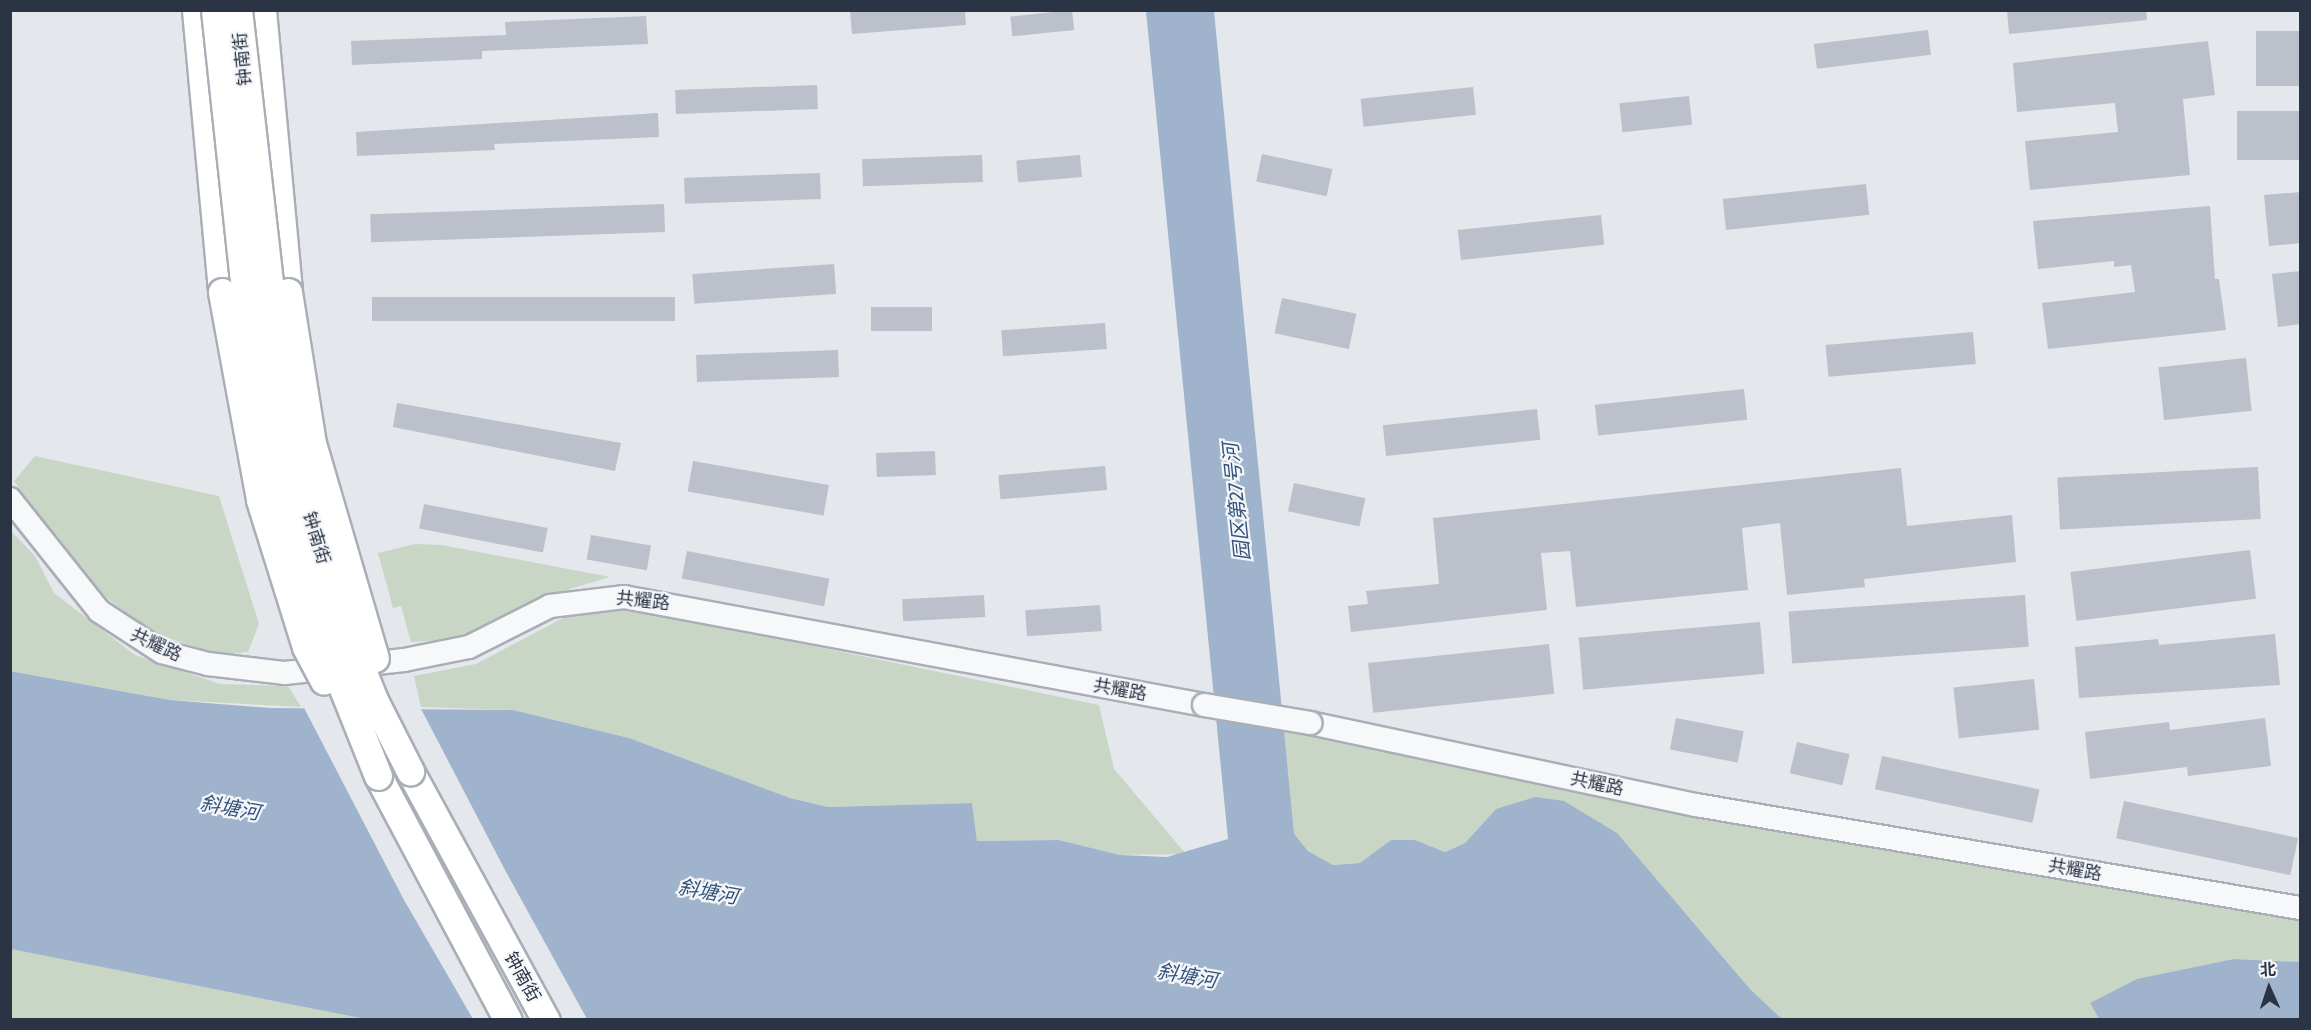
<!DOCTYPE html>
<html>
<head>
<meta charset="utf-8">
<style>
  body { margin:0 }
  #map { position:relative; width:2311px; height:1030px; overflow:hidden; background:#e4e7ec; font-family:"Fira Sans","Noto Sans SC",sans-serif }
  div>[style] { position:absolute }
  .green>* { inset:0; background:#c9d6c5 }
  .water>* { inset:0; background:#9fb4cc }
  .pier>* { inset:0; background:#e4e7ec }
  .building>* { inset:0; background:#bbc0ca; transform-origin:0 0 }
  .roads { filter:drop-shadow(2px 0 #a9aeb7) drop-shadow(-2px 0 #a9aeb7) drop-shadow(0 2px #a9aeb7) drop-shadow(0 -2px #a9aeb7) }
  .tertiary>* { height:22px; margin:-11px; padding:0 11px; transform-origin:11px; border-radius:11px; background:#f7f8fa }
  .primary>* { height:27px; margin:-13.5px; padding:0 13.5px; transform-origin:13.5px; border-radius:13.5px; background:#fff }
  .bridges { filter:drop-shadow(2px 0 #a9aeb7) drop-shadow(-2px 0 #a9aeb7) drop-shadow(0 2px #a9aeb7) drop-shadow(0 -2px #a9aeb7) }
  .tertiary-bridge>* { height:22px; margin:-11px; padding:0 11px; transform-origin:11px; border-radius:11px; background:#f7f8fa }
  .primary-bridge>* { height:27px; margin:-13.5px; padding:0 13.5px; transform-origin:13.5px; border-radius:13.5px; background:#fff }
  span { translate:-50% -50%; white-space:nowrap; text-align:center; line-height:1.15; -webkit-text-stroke:4.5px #f4f6f9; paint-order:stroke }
  .street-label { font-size:18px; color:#2b3445 }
  .water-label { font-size:20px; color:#34527a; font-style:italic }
  .frame { position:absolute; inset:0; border:12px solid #2b3445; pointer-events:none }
  .north { position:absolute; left:2239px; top:958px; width:60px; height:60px; -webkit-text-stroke:4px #f4f6f9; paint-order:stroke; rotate:357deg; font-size:16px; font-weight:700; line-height:24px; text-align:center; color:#2b3445 }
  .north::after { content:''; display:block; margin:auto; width:21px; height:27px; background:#2b3445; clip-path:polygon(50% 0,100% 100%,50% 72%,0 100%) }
</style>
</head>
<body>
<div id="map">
  <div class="green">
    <i style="clip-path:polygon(35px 456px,219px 496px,259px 624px,248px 652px,219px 655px,151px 632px,85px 581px,14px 481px)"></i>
    <i style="clip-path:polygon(10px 530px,35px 556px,54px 593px,135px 655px,220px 684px,288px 686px,301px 707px,170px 700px,11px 671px)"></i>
    <i style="clip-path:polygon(415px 544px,442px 545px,610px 577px,570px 589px,460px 639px,411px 642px,401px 606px,393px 608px,378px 553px)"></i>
    <i style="clip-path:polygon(634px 609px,1099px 705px,1114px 769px,1186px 854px,1120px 855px,1059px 840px,977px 841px,972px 803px,828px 807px,790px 798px,629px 738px,513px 710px,421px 707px,414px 676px,476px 664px,567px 616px)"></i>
    <i style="clip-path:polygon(1283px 726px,2300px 912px,2300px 962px,2234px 959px,2090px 1003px,2099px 1019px,1782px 1019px,1750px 989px,1682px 909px,1496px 809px,1465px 843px,1445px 852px,1415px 840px,1391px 840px,1360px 863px,1333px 865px,1308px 851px,1293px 834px)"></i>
    <i style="clip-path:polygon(11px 947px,368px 1019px,11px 1019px)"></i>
  </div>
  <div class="water">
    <i style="clip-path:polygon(1146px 11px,1214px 11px,1294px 834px,1308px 851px,1333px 865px,1360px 863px,1391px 840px,1415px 840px,1445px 852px,1465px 843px,1496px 809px,1535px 797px,1564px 801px,1617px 833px,1750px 989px,1782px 1019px,366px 1019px,11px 949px,10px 671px,170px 700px,270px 708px,513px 710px,629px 738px,790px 798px,828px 807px,972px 803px,977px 841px,1059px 840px,1120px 855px,1167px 857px,1228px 839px)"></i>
    <i style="clip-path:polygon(2234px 959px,2300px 962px,2300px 1019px,2099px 1019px,2090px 1003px,2137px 979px)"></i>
  </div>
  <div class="pier">
    <i style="clip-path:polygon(418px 703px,505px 870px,587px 1019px,473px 1019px,404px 900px,302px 704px)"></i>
  </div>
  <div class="building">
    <i style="clip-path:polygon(850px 10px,965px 10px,966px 25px,852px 34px)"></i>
    <i style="left:1072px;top:10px;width:20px;height:62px;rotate:84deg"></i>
    <i style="clip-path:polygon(2007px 10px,2146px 10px,2147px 20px,2009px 34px)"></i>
    <i style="clip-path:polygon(646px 16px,648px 44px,482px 51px,482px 59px,352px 65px,351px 41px,506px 35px,505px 22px)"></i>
    <i style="left:1928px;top:30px;width:25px;height:115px;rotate:83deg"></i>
    <i style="left:2301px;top:31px;width:55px;height:45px;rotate:90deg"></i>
    <i style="clip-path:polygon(2208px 41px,2215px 95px,2183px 99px,2190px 175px,2030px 190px,2025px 141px,2118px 132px,2115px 103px,2017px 112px,2013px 63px)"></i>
    <i style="left:817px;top:85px;width:24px;height:142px;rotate:88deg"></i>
    <i style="left:1473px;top:87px;width:28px;height:113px;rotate:84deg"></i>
    <i style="left:1689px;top:96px;width:29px;height:70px;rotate:84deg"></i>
    <i style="left:2301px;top:111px;width:49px;height:64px;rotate:90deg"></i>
    <i style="clip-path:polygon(658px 113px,659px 137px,494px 144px,495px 150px,357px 156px,356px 132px)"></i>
    <i style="left:1262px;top:154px;width:72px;height:28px;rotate:12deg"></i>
    <i style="left:982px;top:155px;width:27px;height:120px;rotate:88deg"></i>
    <i style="left:1080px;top:155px;width:22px;height:64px;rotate:85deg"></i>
    <i style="left:820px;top:173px;width:26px;height:136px;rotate:88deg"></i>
    <i style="left:1866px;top:184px;width:31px;height:144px;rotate:84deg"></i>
    <i style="clip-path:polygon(2301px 192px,2301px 243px,2269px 246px,2264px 195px)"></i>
    <i style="left:664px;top:204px;width:28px;height:294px;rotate:88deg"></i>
    <i style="clip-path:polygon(2210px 206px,2215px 279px,2219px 279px,2226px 330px,2048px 349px,2042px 303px,2135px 292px,2131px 265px,2114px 267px,2114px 261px,2038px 269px,2033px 221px)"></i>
    <i style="left:1601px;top:215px;width:30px;height:144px;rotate:84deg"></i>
    <i style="left:834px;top:264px;width:30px;height:142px;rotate:86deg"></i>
    <i style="clip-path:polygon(2301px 271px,2301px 324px,2278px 327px,2272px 274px)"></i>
    <i style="left:675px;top:297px;width:24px;height:303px;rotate:90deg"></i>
    <i style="left:1282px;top:298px;width:76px;height:36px;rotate:12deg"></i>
    <i style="left:932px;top:307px;width:24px;height:61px;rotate:90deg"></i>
    <i style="left:1105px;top:323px;width:26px;height:104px;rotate:86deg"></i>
    <i style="left:1973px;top:332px;width:32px;height:148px;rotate:85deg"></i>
    <i style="left:838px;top:350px;width:27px;height:142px;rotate:88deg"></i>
    <i style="left:2246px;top:358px;width:53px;height:88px;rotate:84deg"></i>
    <i style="left:1744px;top:389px;width:31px;height:150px;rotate:84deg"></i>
    <i style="clip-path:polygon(397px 403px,621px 443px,615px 471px,393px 427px)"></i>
    <i style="left:1537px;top:409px;width:31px;height:155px;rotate:84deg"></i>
    <i style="left:935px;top:451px;width:24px;height:59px;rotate:88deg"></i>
    <i style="left:693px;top:461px;width:138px;height:31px;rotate:10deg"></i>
    <i style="left:1105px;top:466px;width:24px;height:107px;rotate:85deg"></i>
    <i style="left:2258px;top:467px;width:52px;height:201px;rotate:87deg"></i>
    <i style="clip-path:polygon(1901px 468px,1907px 526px,2012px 515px,2016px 562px,1864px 579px,1865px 587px,1787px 595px,1780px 523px,1742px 528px,1748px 590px,1576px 607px,1570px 551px,1541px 553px,1547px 610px,1351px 632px,1348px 606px,1368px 604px,1366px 591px,1439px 584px,1433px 518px)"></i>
    <i style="left:1294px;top:483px;width:73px;height:29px;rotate:12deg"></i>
    <i style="left:424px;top:504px;width:126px;height:25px;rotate:11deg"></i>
    <i style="left:591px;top:535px;width:61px;height:25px;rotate:10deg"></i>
    <i style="left:2250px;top:550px;width:49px;height:181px;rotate:83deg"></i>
    <i style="left:687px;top:551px;width:145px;height:28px;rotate:11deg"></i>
    <i style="left:984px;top:595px;width:22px;height:82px;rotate:87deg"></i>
    <i style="left:2025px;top:595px;width:52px;height:237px;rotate:86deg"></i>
    <i style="left:1100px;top:605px;width:26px;height:75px;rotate:86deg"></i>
    <i style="left:1760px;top:622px;width:52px;height:182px;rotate:85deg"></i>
    <i style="clip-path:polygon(2275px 634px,2280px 685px,2079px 698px,2075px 647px,2158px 639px,2159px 645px)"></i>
    <i style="left:1549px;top:644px;width:50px;height:182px;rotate:84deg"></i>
    <i style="left:2034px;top:679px;width:51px;height:81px;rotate:84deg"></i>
    <i style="left:1676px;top:718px;width:69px;height:32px;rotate:11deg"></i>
    <i style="clip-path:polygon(2265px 718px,2271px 766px,2188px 776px,2187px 767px,2090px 779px,2085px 732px,2169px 722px,2170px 730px)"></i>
    <i style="left:1797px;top:742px;width:54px;height:32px;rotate:13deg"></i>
    <i style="left:1882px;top:756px;width:161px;height:34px;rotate:12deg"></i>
    <i style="left:2124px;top:801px;width:178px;height:38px;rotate:12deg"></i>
  </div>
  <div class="roads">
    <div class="tertiary">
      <i style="left:10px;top:499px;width:143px;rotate:51.5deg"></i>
      <i style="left:99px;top:611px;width:75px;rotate:33.1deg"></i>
      <i style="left:162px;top:652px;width:48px;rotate:14.6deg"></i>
      <i style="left:208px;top:664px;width:78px;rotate:6.7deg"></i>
      <i style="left:285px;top:673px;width:120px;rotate:-6.2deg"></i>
      <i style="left:404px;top:660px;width:66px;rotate:-11.3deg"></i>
      <i style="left:469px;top:647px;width:91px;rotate:-26.8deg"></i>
      <i style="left:550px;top:606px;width:75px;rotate:-6.9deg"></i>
      <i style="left:624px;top:597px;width:590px;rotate:10.55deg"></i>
      <i style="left:1310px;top:723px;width:395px;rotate:12deg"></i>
      <i style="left:1696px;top:805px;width:613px;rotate:9.68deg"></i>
    </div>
    <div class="primary">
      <i style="left:196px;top:10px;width:283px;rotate:84.7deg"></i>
      <i style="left:262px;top:10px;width:283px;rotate:84.7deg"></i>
      <i style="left:410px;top:771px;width:284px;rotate:61.4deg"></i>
      <i style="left:378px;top:776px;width:276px;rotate:62deg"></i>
    </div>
  </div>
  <div class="bridges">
    <div class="tertiary-bridge">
      <i style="left:1204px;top:705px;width:108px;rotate:9.6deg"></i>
    </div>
    <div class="primary-bridge">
      <i style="left:215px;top:10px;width:263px;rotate:83.9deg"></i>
      <i style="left:243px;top:272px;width:177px;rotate:81.9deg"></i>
      <i style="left:268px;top:447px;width:191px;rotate:74.2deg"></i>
      <i style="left:320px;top:631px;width:156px;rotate:68.2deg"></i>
      <i style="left:238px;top:10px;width:405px;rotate:83.5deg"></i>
      <i style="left:284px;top:412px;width:142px;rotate:75.8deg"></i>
      <i style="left:319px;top:550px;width:81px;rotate:71.3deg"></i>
      <i style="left:345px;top:627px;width:79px;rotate:68.3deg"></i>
      <i style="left:374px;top:700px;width:80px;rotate:63.1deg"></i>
      <i style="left:222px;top:292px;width:211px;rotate:79.6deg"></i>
      <i style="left:260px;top:500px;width:154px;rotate:72.6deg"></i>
      <i style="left:306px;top:647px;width:38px;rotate:62deg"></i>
      <i style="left:288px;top:292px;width:153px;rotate:81deg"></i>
      <i style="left:312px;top:443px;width:224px;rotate:73.7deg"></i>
    </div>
  </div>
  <div class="street-label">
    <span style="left:243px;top:59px;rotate:-96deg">钟南街</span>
    <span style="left:316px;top:538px;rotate:73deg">钟南街</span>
    <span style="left:643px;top:601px;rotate:6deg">共耀路</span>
    <span style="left:156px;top:645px;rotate:25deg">共耀路</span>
    <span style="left:1120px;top:690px;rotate:10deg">共耀路</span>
    <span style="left:1597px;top:784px;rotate:12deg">共耀路</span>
    <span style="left:2075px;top:870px;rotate:10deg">共耀路</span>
    <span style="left:522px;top:977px;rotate:61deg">钟南街</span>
  </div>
  <div class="water-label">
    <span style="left:1237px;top:502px;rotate:-96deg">园区第27号河</span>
    <span style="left:230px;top:808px;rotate:10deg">斜塘河</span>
    <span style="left:708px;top:892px;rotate:10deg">斜塘河</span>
    <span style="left:1187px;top:976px;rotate:10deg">斜塘河</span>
  </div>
  <div class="frame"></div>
  <div class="north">北</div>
</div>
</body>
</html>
